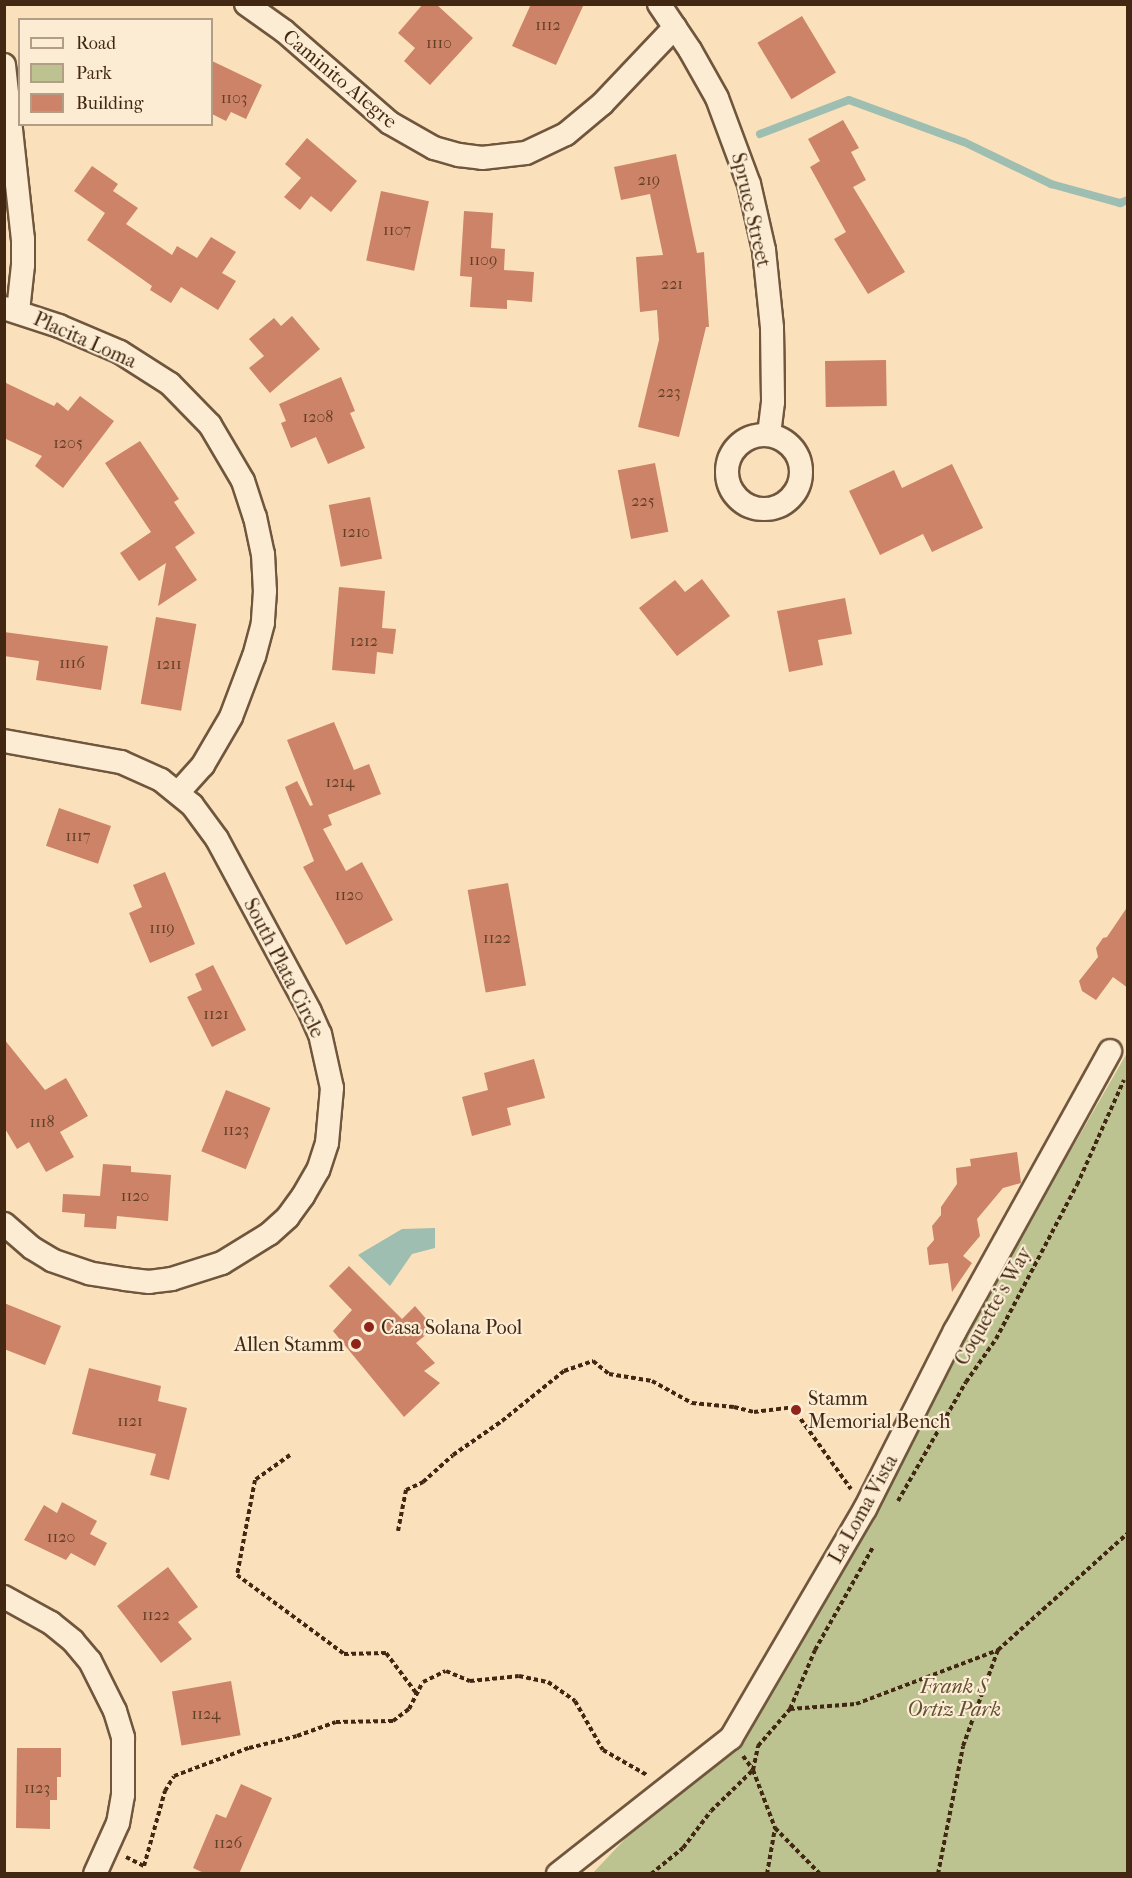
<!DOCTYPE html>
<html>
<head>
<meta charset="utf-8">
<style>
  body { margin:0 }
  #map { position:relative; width:1132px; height:1878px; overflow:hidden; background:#fae1bb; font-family:"IM FELL French Canon",serif }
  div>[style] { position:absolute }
  .green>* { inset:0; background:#bcc391 }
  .water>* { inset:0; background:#9ebeb1 }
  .stream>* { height:8px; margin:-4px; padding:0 4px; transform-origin:4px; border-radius:4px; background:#9ebeb1 }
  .building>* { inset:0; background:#cc8367; transform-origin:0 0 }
  .path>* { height:4px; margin-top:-2px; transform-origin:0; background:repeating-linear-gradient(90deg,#422812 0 4.5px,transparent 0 7.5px) }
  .roads { filter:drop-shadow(2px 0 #70563c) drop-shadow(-2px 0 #70563c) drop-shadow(0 2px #70563c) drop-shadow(0 -2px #70563c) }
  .minor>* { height:22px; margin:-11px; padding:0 11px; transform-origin:11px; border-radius:11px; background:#fcecd3 }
  .minor>.ring { margin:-11px; padding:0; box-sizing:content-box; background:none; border:22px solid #fcecd3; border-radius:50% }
  .dots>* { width:16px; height:16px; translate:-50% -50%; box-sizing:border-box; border:3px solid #fcecd3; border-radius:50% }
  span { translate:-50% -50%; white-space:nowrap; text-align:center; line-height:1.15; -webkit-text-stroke:4.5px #fcecd3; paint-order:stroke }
  .number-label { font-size:16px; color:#643f27 }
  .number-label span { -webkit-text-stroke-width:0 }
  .street-label { font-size:20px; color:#422812 }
  .poi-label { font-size:20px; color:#422812 }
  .left { translate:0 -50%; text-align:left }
  .right { translate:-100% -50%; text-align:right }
  .park-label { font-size:20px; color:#604f32; font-style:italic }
  .frame { position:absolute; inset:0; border:6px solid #422812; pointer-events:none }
  .legend { position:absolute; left:18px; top:18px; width:195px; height:108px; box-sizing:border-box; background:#fcecd3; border:2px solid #b29e86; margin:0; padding:8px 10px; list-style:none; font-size:18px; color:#422812 }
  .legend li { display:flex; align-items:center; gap:12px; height:30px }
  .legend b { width:30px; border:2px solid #b29e86 }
</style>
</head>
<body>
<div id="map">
  <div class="green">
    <i style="clip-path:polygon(1127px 1053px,1127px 1873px,592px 1874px,749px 1707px)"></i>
  </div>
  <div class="water">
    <i style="clip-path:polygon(435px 1228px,435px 1248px,412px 1254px,390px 1286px,358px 1255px,402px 1229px)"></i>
  </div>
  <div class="stream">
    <i style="left:760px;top:134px;width:95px;rotate:-20.9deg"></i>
    <i style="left:849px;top:100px;width:122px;rotate:20.1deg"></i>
    <i style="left:964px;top:142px;width:97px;rotate:25.8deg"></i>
    <i style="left:1051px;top:184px;width:72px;rotate:15.4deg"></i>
    <i style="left:1120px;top:203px;width:9px;rotate:-21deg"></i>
  </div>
  <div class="building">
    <i style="clip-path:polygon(423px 4px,436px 4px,473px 38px,430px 85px,404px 61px,415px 48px,398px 33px)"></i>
    <i style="clip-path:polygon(531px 4px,584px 4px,556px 65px,512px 46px)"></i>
    <i style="left:802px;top:16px;width:66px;height:52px;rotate:59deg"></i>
    <i style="clip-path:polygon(212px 61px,262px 85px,246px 119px,231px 112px,226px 121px,212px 114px)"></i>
    <i style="clip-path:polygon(843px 120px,859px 148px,851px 152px,866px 180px,853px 187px,905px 272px,868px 294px,834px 239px,846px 232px,810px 167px,820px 161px,808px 139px)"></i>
    <i style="clip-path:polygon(307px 138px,357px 181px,331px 212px,311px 196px,300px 210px,284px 197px,301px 178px,285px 164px)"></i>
    <i style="clip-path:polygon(676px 154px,697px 253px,704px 252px,709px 327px,706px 327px,679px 437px,638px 427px,659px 340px,657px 310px,640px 312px,636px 257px,663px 255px,650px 194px,621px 200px,614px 167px)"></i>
    <i style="clip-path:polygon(92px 166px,118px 184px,113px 191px,138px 208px,126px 224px,172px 255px,177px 246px,197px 258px,211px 237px,236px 252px,222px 273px,236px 281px,218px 310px,181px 287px,171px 303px,150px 290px,152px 286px,87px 240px,105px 213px,74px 191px)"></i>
    <i style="left:381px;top:191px;width:49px;height:71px;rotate:12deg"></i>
    <i style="clip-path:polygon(464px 211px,493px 213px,491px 248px,505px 249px,504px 270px,534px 272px,532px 302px,507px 300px,507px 309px,470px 307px,472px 277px,460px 276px)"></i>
    <i style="clip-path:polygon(292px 316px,320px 349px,270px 393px,249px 368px,264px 356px,249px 339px,274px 318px,281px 326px)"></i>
    <i style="left:886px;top:360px;width:46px;height:61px;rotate:89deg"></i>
    <i style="clip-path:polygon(341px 377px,355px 411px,350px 413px,365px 448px,328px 464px,316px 437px,291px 448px,281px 423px,286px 421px,279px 404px)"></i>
    <i style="clip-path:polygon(4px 382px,54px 406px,57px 402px,68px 411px,80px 396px,114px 421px,63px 488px,35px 466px,42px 456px,4px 438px)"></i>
    <i style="clip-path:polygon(140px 441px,179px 499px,174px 502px,195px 533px,175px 547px,197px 580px,158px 606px,166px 563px,139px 581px,120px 553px,151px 532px,105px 463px)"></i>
    <i style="left:655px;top:463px;width:70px;height:38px;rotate:79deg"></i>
    <i style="clip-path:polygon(952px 464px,983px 528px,932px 552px,923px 534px,880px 555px,849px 491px,894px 470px,902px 488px)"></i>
    <i style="left:370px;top:497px;width:63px;height:42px;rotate:79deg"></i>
    <i style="clip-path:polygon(702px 579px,730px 616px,677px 656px,639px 608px,675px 580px,685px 592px)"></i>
    <i style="clip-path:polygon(339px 587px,385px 591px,382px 628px,396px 629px,393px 654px,377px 652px,375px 674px,332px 670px)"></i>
    <i style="clip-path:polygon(845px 598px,852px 634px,818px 640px,823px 665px,789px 672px,777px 611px)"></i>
    <i style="left:156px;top:617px;width:41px;height:88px;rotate:10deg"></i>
    <i style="clip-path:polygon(4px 632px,108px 646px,101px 690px,36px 680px,39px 661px,4px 656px)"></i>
    <i style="clip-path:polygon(334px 722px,354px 770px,369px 764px,381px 794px,328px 815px,332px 825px,323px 829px,346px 871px,362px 862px,393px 920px,346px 945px,303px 867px,314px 861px,285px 787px,297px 781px,310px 806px,313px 805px,287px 740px)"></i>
    <i style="left:59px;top:808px;width:55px;height:40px;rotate:19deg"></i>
    <i style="clip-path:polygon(165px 872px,195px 944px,150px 963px,129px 913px,142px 907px,133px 885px)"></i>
    <i style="left:508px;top:883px;width:104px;height:41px;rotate:80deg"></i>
    <i style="clip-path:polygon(1128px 906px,1128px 988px,1113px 977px,1096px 1000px,1082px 991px,1079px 981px,1098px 957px,1096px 948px,1103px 938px,1107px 937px)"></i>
    <i style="clip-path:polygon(213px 965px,246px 1030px,212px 1047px,187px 997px,202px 990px,195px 974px)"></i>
    <i style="clip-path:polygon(4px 1039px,45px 1090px,66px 1078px,88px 1116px,60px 1132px,74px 1157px,46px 1172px,29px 1142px,17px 1149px,4px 1127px)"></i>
    <i style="clip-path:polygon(534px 1059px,545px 1098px,507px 1108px,511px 1125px,472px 1136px,462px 1097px,488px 1090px,484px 1073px)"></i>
    <i style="left:226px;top:1090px;width:48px;height:66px;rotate:22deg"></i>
    <i style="clip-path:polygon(1017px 1152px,1021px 1183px,1003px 1188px,977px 1219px,980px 1236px,963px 1256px,972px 1263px,952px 1292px,948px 1263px,929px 1265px,927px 1248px,934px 1240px,932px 1226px,941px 1215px,941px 1207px,957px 1184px,956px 1168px,971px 1166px,970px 1159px)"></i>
    <i style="clip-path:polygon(103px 1164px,131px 1166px,131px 1172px,171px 1175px,168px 1221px,117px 1216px,116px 1229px,84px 1227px,85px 1214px,62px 1212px,63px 1194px,100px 1196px)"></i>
    <i style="clip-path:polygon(349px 1266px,402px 1319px,415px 1306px,434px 1328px,416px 1343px,435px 1363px,424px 1371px,440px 1383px,404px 1417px,333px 1331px,352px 1310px,329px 1286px)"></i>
    <i style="clip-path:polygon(4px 1303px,61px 1326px,45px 1365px,4px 1349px)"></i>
    <i style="clip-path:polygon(89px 1368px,161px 1386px,158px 1401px,187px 1408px,169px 1480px,150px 1475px,156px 1454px,72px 1434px)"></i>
    <i style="clip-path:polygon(62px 1502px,97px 1521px,90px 1534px,107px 1543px,95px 1566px,71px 1553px,66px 1560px,24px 1540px,44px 1505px,57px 1513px)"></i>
    <i style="clip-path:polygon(168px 1567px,198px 1607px,178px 1622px,192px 1639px,161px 1663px,117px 1606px)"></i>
    <i style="left:231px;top:1681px;width:55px;height:60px;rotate:80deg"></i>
    <i style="clip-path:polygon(17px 1748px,61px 1748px,61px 1777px,57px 1777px,57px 1800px,50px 1800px,50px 1829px,16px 1828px)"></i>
    <i style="clip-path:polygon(241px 1784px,272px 1798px,239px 1874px,206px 1874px,193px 1868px,216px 1814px,226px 1818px)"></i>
  </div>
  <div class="path">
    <i style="left:290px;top:1455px;width:43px;rotate:144.5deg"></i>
    <i style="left:255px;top:1480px;width:97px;rotate:100.7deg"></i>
    <i style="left:237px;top:1575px;width:133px;rotate:36.4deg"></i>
    <i style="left:344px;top:1654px;width:42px;rotate:-1.4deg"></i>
    <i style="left:386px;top:1653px;width:51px;rotate:52.9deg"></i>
    <i style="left:898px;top:1501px;width:137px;rotate:-60.3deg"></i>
    <i style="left:966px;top:1382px;width:52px;rotate:-55.1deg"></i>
    <i style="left:996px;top:1339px;width:174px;rotate:-62.3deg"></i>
    <i style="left:1077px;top:1185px;width:115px;rotate:-65.9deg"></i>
    <i style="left:398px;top:1531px;width:42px;rotate:-79deg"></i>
    <i style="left:406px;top:1490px;width:19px;rotate:-25deg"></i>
    <i style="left:423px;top:1482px;width:40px;rotate:-42deg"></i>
    <i style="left:453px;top:1455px;width:60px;rotate:-34.8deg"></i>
    <i style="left:502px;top:1421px;width:80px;rotate:-38.9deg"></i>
    <i style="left:564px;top:1371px;width:31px;rotate:-19deg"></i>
    <i style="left:593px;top:1361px;width:21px;rotate:39deg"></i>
    <i style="left:609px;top:1374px;width:44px;rotate:9.2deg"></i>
    <i style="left:652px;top:1381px;width:46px;rotate:28.8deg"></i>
    <i style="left:692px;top:1403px;width:42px;rotate:5.4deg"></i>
    <i style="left:734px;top:1407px;width:21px;rotate:14deg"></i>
    <i style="left:754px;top:1412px;width:38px;rotate:-7deg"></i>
    <i style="left:792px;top:1407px;width:101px;rotate:54.3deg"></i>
    <i style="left:790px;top:1709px;width:66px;rotate:-4.3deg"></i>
    <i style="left:856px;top:1704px;width:152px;rotate:-20.8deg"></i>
    <i style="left:743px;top:1756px;width:17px;rotate:54deg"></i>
    <i style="left:753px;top:1770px;width:62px;rotate:69.2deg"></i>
    <i style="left:775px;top:1828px;width:64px;rotate:45.6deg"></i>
    <i style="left:126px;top:1857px;width:20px;rotate:27deg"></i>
    <i style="left:144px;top:1866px;width:78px;rotate:-74.4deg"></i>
    <i style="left:165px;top:1791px;width:17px;rotate:-59deg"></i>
    <i style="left:174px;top:1776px;width:80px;rotate:-20.5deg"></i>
    <i style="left:249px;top:1748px;width:49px;rotate:-14deg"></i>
    <i style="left:297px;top:1736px;width:41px;rotate:-19.7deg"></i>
    <i style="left:336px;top:1722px;width:57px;rotate:-1deg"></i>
    <i style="left:393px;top:1721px;width:20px;rotate:-37deg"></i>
    <i style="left:409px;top:1709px;width:30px;rotate:-63deg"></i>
    <i style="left:423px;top:1682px;width:25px;rotate:-26deg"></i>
    <i style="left:446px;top:1671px;width:26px;rotate:23deg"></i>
    <i style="left:470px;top:1681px;width:49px;rotate:-5.8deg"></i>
    <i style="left:519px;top:1676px;width:30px;rotate:12deg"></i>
    <i style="left:548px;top:1682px;width:33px;rotate:35deg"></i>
    <i style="left:575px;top:1701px;width:56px;rotate:60.3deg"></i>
    <i style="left:603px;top:1750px;width:51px;rotate:29.6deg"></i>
    <i style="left:651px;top:1874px;width:41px;rotate:-39.1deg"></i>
    <i style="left:683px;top:1848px;width:46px;rotate:-52.9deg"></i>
    <i style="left:711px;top:1811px;width:59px;rotate:-44.3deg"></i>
    <i style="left:753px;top:1770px;width:25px;rotate:-78deg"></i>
    <i style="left:758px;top:1746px;width:49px;rotate:-49.1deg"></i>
    <i style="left:790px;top:1709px;width:64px;rotate:-67deg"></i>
    <i style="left:815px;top:1650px;width:118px;rotate:-60.6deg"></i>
    <i style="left:767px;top:1874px;width:47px;rotate:-80.1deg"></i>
    <i style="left:938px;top:1874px;width:130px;rotate:-78.9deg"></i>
    <i style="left:963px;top:1746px;width:102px;rotate:-70deg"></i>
    <i style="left:998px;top:1650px;width:175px;rotate:-42deg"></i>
  </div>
  <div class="roads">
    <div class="minor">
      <i style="left:246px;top:4px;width:47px;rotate:35.4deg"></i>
      <i style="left:284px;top:31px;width:140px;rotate:41deg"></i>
      <i style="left:390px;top:123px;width:51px;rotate:29.6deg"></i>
      <i style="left:434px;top:148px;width:26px;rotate:16deg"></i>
      <i style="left:459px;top:155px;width:23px;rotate:7deg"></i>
      <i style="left:482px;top:158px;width:44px;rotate:-6.5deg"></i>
      <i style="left:526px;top:153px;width:44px;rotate:-25.4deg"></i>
      <i style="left:566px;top:134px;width:47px;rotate:-39.8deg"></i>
      <i style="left:602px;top:104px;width:106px;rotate:-46.5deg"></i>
      <i style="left:659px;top:4px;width:55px;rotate:56deg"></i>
      <i style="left:690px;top:50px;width:55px;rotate:60.6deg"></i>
      <i style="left:717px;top:98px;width:92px;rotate:69.6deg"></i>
      <i style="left:749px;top:184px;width:68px;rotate:77.2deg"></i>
      <i style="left:764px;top:250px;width:78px;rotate:84.1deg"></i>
      <i style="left:772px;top:328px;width:74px;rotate:89.2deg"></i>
      <i style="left:773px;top:402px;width:33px;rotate:97deg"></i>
      <i style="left:4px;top:65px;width:175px;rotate:83.8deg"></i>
      <i style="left:23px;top:239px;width:26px;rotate:90deg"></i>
      <i style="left:23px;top:265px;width:46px;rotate:96.2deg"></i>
      <i style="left:4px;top:308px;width:58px;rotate:18.1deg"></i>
      <i style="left:59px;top:326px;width:66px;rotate:23.1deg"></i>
      <i style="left:120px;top:352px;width:59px;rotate:32.6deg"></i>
      <i style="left:170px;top:384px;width:57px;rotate:45.7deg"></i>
      <i style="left:210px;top:425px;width:65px;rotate:59.5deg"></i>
      <i style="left:243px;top:481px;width:38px;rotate:72deg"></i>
      <i style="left:255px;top:517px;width:38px;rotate:78deg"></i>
      <i style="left:263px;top:554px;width:37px;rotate:87deg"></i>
      <i style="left:265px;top:591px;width:32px;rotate:94deg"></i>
      <i style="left:263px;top:623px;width:34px;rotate:105deg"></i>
      <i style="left:254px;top:656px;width:65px;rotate:110.7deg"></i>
      <i style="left:231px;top:717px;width:56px;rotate:120.3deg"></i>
      <i style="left:203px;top:765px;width:36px;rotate:132deg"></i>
      <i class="ring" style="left:727px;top:435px;width:52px;height:52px"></i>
      <i style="left:4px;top:741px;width:119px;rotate:10.2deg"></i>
      <i style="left:121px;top:762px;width:44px;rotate:24.2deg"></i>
      <i style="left:161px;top:780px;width:40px;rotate:39deg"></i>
      <i style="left:192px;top:805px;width:42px;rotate:53.7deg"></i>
      <i style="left:217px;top:839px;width:196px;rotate:61.7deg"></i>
      <i style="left:310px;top:1012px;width:24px;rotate:66deg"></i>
      <i style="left:320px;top:1034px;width:55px;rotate:77.5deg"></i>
      <i style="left:332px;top:1088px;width:55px;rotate:95.2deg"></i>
      <i style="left:327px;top:1143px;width:28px;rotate:108deg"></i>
      <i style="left:318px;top:1170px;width:30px;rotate:120deg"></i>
      <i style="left:303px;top:1196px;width:26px;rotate:126deg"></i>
      <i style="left:288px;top:1217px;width:25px;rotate:138deg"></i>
      <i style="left:269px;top:1234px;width:55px;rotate:148.3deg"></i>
      <i style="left:222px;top:1263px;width:52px;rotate:162.3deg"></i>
      <i style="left:172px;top:1279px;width:23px;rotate:173deg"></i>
      <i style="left:149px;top:1282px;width:24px;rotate:-173deg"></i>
      <i style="left:125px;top:1279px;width:36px;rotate:-171deg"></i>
      <i style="left:89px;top:1273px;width:39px;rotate:-161deg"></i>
      <i style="left:52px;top:1260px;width:23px;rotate:-149deg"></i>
      <i style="left:32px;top:1248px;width:37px;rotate:-139deg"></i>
      <i style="left:4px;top:1597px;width:54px;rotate:29deg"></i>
      <i style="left:51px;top:1623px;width:28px;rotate:39deg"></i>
      <i style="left:73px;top:1641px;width:26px;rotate:50deg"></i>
      <i style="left:90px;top:1661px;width:56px;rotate:63.4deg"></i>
      <i style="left:115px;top:1711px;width:28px;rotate:73deg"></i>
      <i style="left:123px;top:1738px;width:57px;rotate:90deg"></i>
      <i style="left:123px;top:1795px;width:28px;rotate:100deg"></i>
      <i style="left:118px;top:1823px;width:56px;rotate:114.3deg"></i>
      <i style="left:558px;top:1874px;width:220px;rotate:-38.2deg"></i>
      <i style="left:731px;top:1738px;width:265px;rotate:-59.7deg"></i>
      <i style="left:865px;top:1509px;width:199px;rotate:-63.2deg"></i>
      <i style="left:955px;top:1331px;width:320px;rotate:-61deg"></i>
    </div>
  </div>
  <div class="dots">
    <i style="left:369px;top:1327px;background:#8f2418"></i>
    <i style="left:356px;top:1344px;background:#8f2418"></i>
    <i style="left:796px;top:1410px;background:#8f2418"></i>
  </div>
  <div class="number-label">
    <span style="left:548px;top:25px">1112</span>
    <span style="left:439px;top:43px">1110</span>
    <span style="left:234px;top:98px">1103</span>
    <span style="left:649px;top:180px">219</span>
    <span style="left:397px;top:230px">1107</span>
    <span style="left:483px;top:260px">1109</span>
    <span style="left:672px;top:284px">221</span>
    <span style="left:669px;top:392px">223</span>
    <span style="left:318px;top:417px">1208</span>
    <span style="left:68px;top:443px">1205</span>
    <span style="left:643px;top:501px">225</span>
    <span style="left:356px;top:532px">1210</span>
    <span style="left:364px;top:641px">1212</span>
    <span style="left:72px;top:663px">1116</span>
    <span style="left:169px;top:664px">1211</span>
    <span style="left:340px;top:782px">1214</span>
    <span style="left:78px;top:836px">1117</span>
    <span style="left:349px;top:895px">1120</span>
    <span style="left:162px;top:928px">1119</span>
    <span style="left:497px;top:938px">1122</span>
    <span style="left:216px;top:1014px">1121</span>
    <span style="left:42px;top:1122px">1118</span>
    <span style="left:236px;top:1130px">1123</span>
    <span style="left:135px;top:1196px">1120</span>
    <span style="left:130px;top:1421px">1121</span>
    <span style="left:61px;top:1537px">1120</span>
    <span style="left:156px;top:1615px">1122</span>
    <span style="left:206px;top:1714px">1124</span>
    <span style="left:37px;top:1788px">1123</span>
    <span style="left:228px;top:1843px">1126</span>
  </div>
  <div class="street-label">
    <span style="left:340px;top:79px;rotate:40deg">Caminito Alegre</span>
    <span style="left:751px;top:210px;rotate:77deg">Spruce Street</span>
    <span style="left:85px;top:340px;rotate:24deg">Placita Loma</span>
    <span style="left:284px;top:968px;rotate:63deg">South Plata Circle</span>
    <span style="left:993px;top:1306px;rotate:-60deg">Coquette's Way</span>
    <span style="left:863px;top:1509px;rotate:-61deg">La Loma Vista</span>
  </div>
  <div class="poi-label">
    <span class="left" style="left:381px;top:1327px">Casa Solana Pool</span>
    <span class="right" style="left:344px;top:1344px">Allen Stamm</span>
    <span class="left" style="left:808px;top:1410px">Stamm<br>Memorial Bench</span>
  </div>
  <div class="park-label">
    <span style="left:954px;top:1698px">Frank S<br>Ortiz Park</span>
  </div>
  <div class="frame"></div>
  <ul class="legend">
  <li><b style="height:8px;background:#fcecd3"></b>Road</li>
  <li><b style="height:16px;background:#bcc391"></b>Park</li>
  <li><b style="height:16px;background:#cc8367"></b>Building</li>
  </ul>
</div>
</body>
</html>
